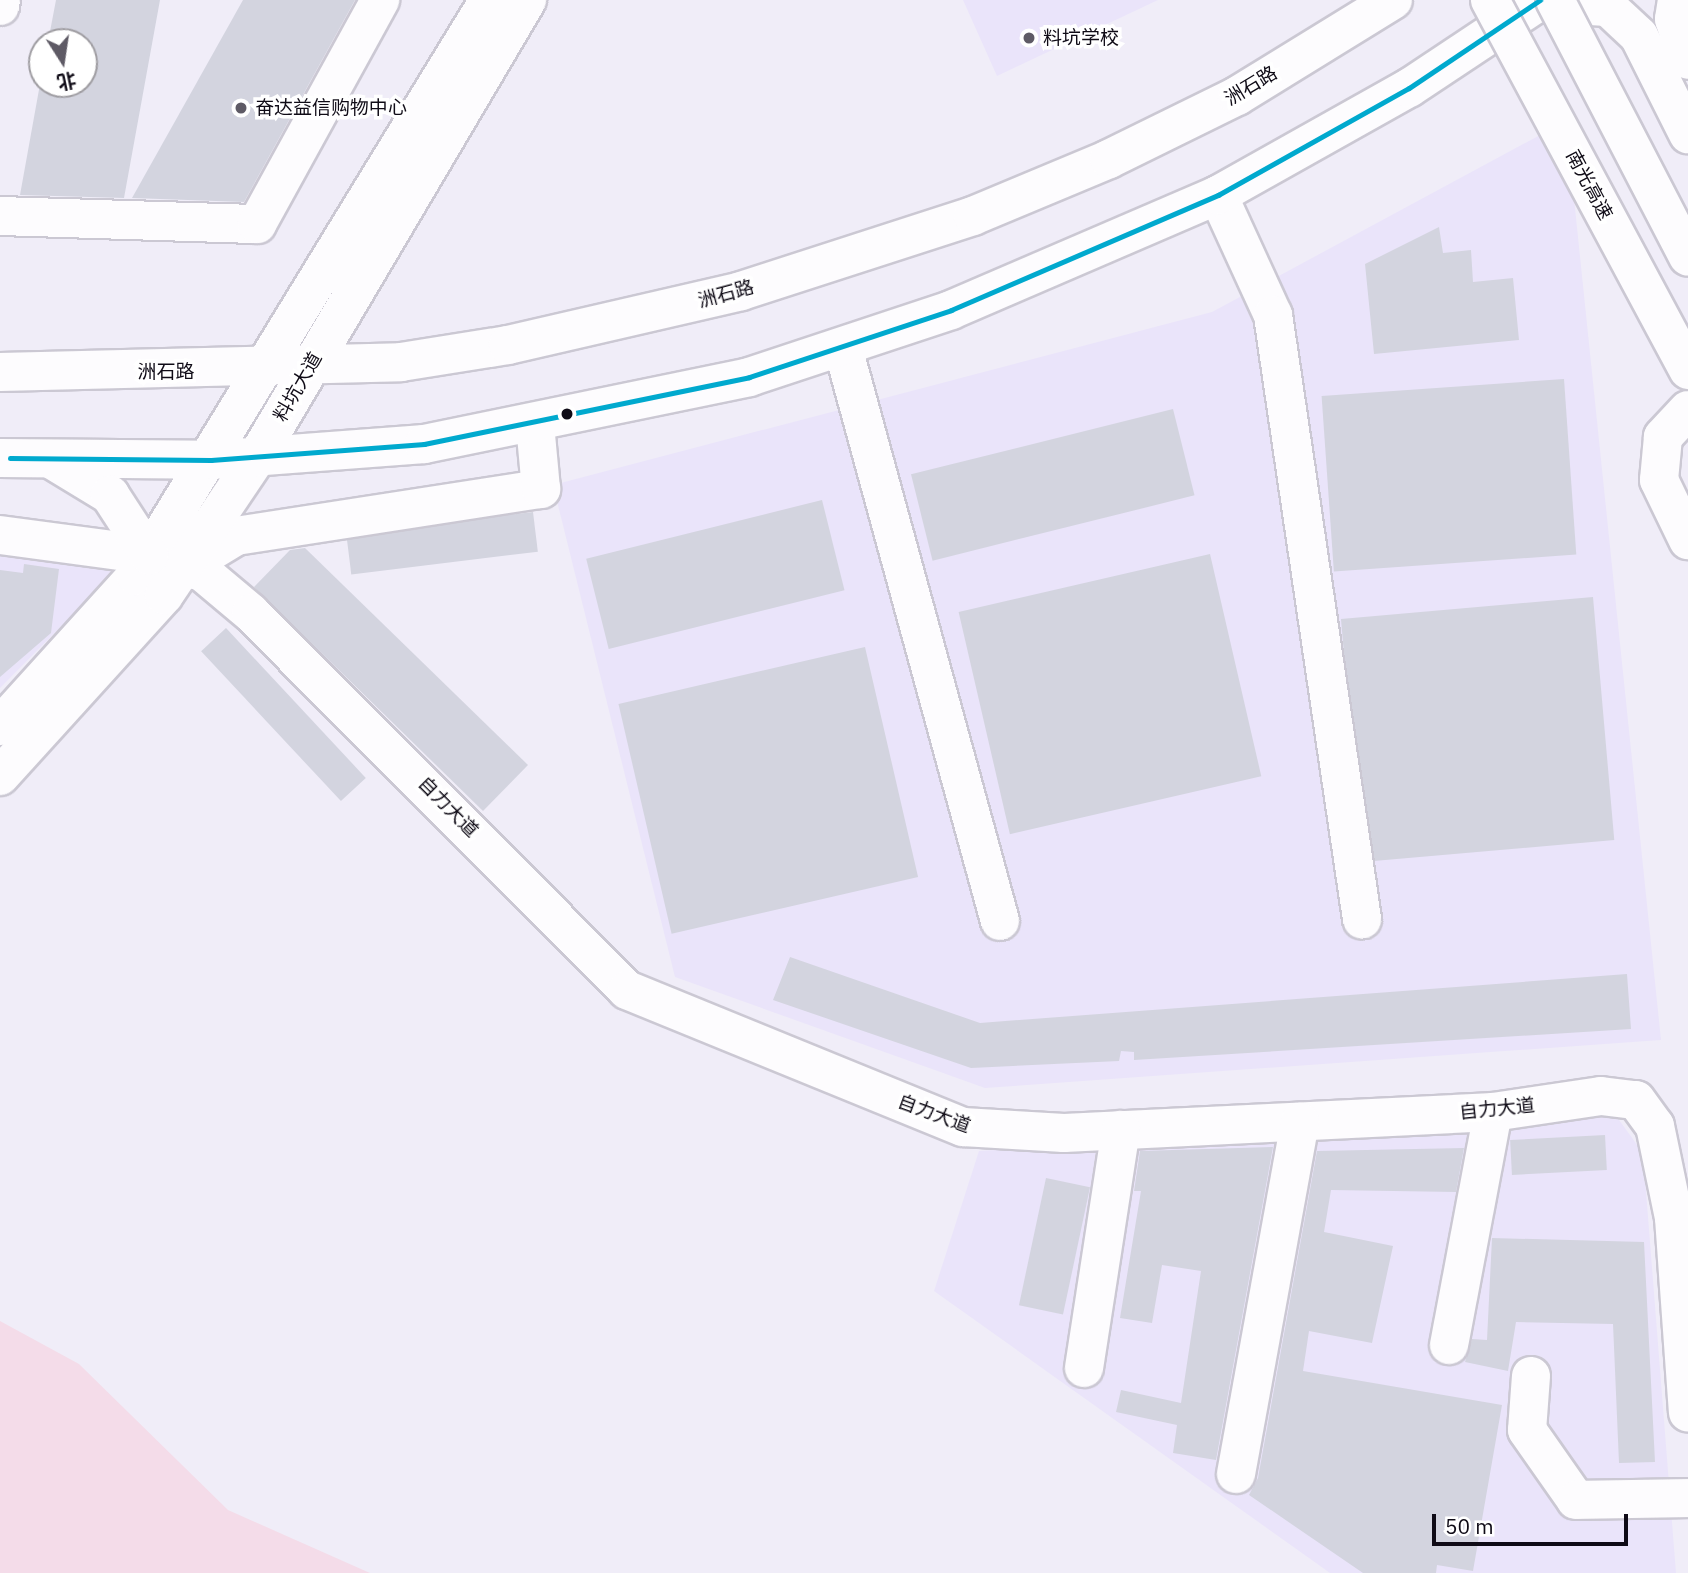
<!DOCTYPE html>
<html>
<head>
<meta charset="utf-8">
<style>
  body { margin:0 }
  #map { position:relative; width:1688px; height:1573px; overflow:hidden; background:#f0edf8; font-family:"IBM Plex Sans","Noto Sans SC",sans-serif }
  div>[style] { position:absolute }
  .built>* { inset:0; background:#eae4fa }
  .green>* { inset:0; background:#f4dce9 }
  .building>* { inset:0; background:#d3d4df; transform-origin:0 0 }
  .roads { filter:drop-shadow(2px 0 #cbc8d3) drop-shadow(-2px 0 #cbc8d3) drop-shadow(0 2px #cbc8d3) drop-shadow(0 -2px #cbc8d3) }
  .minor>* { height:38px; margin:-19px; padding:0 19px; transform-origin:19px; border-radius:19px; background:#fdfcfe }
  .major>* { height:38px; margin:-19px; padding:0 19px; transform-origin:19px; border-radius:19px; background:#fdfcfe }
  .highway>* { height:38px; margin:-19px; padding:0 19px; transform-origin:19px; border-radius:19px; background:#fdfcfe }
  .bridges { filter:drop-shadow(2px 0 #cbc8d3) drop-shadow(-2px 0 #cbc8d3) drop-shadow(0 2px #cbc8d3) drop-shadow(0 -2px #cbc8d3) }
  .highway-bridge>* { height:38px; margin:-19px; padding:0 19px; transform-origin:19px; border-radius:19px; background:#fdfcfe }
  .bus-1>* { height:5px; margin:-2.5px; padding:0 2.5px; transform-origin:2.5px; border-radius:2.5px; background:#00a9ce }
  .dots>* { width:19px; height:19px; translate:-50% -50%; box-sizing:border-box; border:4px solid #fff; border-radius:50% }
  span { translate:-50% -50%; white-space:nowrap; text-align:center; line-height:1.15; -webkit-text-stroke:7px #fff; paint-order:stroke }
  .poi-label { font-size:19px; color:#0f0b16 }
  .left { translate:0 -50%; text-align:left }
  .street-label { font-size:19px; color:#0f0b16 }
  .north { position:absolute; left:28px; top:28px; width:70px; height:70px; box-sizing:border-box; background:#fff; border:2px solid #9f9da2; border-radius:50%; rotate:168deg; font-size:19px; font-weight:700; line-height:28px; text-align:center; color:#0f0b16 }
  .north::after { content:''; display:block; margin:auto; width:24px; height:32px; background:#5e5a65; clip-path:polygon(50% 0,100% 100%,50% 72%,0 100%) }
  .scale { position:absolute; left:1432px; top:1514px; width:196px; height:32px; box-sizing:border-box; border:4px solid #0f0b16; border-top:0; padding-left:9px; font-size:21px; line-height:24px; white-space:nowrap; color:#0f0b16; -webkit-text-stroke:5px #fff; paint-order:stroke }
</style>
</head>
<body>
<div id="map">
  <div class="built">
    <i style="clip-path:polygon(963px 0,1158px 0,997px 76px)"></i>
    <i style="clip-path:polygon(1566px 121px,1661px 1040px,985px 1088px,675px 977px,553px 485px,1212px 312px)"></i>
    <i style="clip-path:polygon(0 549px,122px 565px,0 688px)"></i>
    <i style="clip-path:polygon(1614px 1113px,1643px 1153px,1676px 1573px,1330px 1573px,934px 1291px,979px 1151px)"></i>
  </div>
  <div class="green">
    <i style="clip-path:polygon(0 1321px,79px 1364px,228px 1510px,370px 1573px,0 1573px)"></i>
  </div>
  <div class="building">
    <i style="clip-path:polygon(56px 0,160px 0,124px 198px,20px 195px,40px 84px,84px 84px,84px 42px,48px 42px)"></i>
    <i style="clip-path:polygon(243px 0,355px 0,244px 202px,132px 198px)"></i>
    <i style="clip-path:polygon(1439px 227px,1443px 253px,1471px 250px,1473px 282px,1513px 278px,1519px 340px,1374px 354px,1365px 264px)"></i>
    <i style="left:1564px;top:379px;width:176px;height:243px;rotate:86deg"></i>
    <i style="left:1173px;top:409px;width:89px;height:270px;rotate:76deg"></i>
    <i style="left:822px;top:500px;width:93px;height:243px;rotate:76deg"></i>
    <i style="left:533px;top:512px;width:40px;height:188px;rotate:83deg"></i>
    <i style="clip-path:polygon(305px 548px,528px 765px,483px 811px,254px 587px,290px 550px)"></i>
    <i style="left:1210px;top:554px;width:228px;height:258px;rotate:77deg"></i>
    <i style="clip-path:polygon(24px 564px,59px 569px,51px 633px,0 677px,0 570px,23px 573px)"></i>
    <i style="left:1593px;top:597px;width:244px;height:253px;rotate:85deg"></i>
    <i style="left:226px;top:628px;width:205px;height:34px;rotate:47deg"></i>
    <i style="left:865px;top:647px;width:236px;height:253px;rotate:77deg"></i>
    <i style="clip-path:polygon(790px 957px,980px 1023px,1627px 974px,1631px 1029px,1134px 1060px,1134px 1052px,1121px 1051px,1119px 1061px,971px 1068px,773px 1000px)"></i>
    <i style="left:1605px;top:1135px;width:35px;height:95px;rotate:87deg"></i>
    <i style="clip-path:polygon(1273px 1147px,1216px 1460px,1173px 1453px,1177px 1425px,1116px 1412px,1121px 1390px,1181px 1403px,1201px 1271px,1162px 1265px,1152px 1323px,1120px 1318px,1141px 1191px,1134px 1191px,1140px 1151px)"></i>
    <i style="clip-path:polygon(1464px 1148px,1456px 1192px,1331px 1190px,1324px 1232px,1393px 1246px,1372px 1343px,1309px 1331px,1303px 1371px,1502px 1405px,1473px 1571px,1437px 1565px,1436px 1573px,1363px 1573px,1249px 1495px,1258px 1478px,1317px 1151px)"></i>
    <i style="left:1046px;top:1178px;width:45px;height:130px;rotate:12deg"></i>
    <i style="clip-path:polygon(1492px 1238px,1644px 1242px,1655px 1462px,1619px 1463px,1613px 1324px,1516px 1322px,1508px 1371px,1465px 1362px,1472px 1339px,1487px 1340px)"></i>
  </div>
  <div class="roads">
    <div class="minor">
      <i style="left:0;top:6px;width:6px;rotate:-81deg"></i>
      <i style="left:1218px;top:195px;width:132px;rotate:65.4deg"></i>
      <i style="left:1273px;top:315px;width:611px;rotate:81.62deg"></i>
      <i style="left:0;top:216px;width:257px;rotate:1.8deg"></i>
      <i style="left:257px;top:224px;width:256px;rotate:-61.2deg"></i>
      <i style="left:843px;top:348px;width:594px;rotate:74.68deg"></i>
      <i style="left:0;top:535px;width:150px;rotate:7.6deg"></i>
      <i style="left:149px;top:555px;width:16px;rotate:38deg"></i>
      <i style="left:162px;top:565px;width:39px;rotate:9deg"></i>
      <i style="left:201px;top:571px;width:65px;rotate:40deg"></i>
      <i style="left:251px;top:613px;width:532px;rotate:45.08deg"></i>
      <i style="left:627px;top:990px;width:363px;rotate:22.2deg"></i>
      <i style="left:963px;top:1127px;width:101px;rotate:3.4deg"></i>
      <i style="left:1064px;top:1133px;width:430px;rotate:-2.8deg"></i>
      <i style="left:1493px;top:1112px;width:109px;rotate:-8.4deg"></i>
      <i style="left:1601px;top:1096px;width:35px;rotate:7deg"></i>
      <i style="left:1636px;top:1100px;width:32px;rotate:54deg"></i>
      <i style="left:1655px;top:1126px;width:94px;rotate:78.3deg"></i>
      <i style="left:1674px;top:1218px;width:195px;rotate:85.9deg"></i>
      <i style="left:190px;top:564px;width:54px;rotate:-31.3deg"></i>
      <i style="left:236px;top:536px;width:309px;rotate:-8.8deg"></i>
      <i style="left:541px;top:489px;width:65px;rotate:-95.3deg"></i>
      <i style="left:0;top:726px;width:202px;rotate:-47.8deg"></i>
      <i style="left:136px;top:576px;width:676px;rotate:-58.5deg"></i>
      <i style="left:0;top:776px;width:244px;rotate:-47.8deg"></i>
      <i style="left:164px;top:595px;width:166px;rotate:-56deg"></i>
      <i style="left:257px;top:457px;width:531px;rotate:-59.42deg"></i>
      <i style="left:1449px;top:1345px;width:237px;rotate:-79.3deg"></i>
      <i style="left:1084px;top:1368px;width:241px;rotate:-81.2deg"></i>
      <i style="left:1531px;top:1376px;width:54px;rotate:94.2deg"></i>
      <i style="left:1527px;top:1430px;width:85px;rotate:55deg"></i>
      <i style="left:1576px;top:1500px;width:112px;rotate:-1deg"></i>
      <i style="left:1236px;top:1474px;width:358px;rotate:-79.7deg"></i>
    </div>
    <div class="major">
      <i style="left:0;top:372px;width:401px;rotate:-1.4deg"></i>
      <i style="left:401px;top:362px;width:108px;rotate:-9deg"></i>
      <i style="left:508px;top:345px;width:239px;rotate:-13deg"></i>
      <i style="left:741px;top:291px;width:244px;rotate:-17.9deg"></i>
      <i style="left:973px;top:216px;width:147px;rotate:-22.7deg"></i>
      <i style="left:1109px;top:159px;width:143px;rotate:-26.2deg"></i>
      <i style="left:1237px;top:96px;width:183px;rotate:-31.6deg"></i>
      <i style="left:0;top:458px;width:211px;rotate:0.5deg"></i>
      <i style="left:211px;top:460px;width:214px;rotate:-4.3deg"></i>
      <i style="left:424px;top:444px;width:332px;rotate:-11.6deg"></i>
      <i style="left:749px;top:377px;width:213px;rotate:-18.3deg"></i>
      <i style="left:951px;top:310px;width:291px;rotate:-23.3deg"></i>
      <i style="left:1218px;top:195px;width:219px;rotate:-29.3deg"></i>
      <i style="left:1409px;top:88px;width:146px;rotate:-33.6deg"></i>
      <i style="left:54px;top:461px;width:66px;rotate:31.3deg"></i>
      <i style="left:110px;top:495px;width:72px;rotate:57deg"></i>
    </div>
    <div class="highway">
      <i style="left:1677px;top:0;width:19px;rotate:99deg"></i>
      <i style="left:1674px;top:19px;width:43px;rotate:71.1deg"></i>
      <i style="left:1536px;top:3px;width:72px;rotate:3.2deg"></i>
      <i style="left:1608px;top:7px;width:42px;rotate:43.1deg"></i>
      <i style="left:1639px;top:36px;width:110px;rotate:63.4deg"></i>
      <i style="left:1688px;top:410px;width:37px;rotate:133deg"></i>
      <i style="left:1663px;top:437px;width:43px;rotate:95.3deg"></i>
      <i style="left:1659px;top:480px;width:67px;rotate:64.2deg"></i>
    </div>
  </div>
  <div class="bridges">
    <div class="highway-bridge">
      <i style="left:1490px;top:0;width:420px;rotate:61.8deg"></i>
      <i style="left:1555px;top:0;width:289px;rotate:62.6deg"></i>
    </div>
  </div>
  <div class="bus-1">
    <i style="left:10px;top:458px;width:201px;rotate:0.6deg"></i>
    <i style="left:211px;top:460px;width:214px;rotate:-4.3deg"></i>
    <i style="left:424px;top:444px;width:332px;rotate:-11.6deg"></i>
    <i style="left:749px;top:377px;width:213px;rotate:-18.3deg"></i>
    <i style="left:951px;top:310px;width:291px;rotate:-23.3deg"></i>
    <i style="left:1218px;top:195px;width:219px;rotate:-29.3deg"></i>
    <i style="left:1409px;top:88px;width:158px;rotate:-33.9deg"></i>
  </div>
  <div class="dots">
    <i style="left:1029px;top:38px;background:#5e5a65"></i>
    <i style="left:241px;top:108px;background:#5e5a65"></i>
    <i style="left:567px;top:414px;background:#0f0b16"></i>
  </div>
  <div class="poi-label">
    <span class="left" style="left:1043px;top:38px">料坑学校</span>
    <span class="left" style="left:255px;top:108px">奋达益信购物中心</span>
  </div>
  <div class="street-label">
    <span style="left:1251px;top:86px;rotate:-31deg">洲石路</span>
    <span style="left:1589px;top:185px;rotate:62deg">南光高速</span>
    <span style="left:726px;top:294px;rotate:-15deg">洲石路</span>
    <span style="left:166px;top:372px">洲石路</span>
    <span style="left:298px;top:387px;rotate:-60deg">料坑大道</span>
    <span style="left:448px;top:807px;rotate:45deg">自力大道</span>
    <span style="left:1497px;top:1109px;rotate:-6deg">自力大道</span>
    <span style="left:934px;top:1114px;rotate:20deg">自力大道</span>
  </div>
  <div class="north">北</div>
  <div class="scale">50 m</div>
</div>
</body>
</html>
